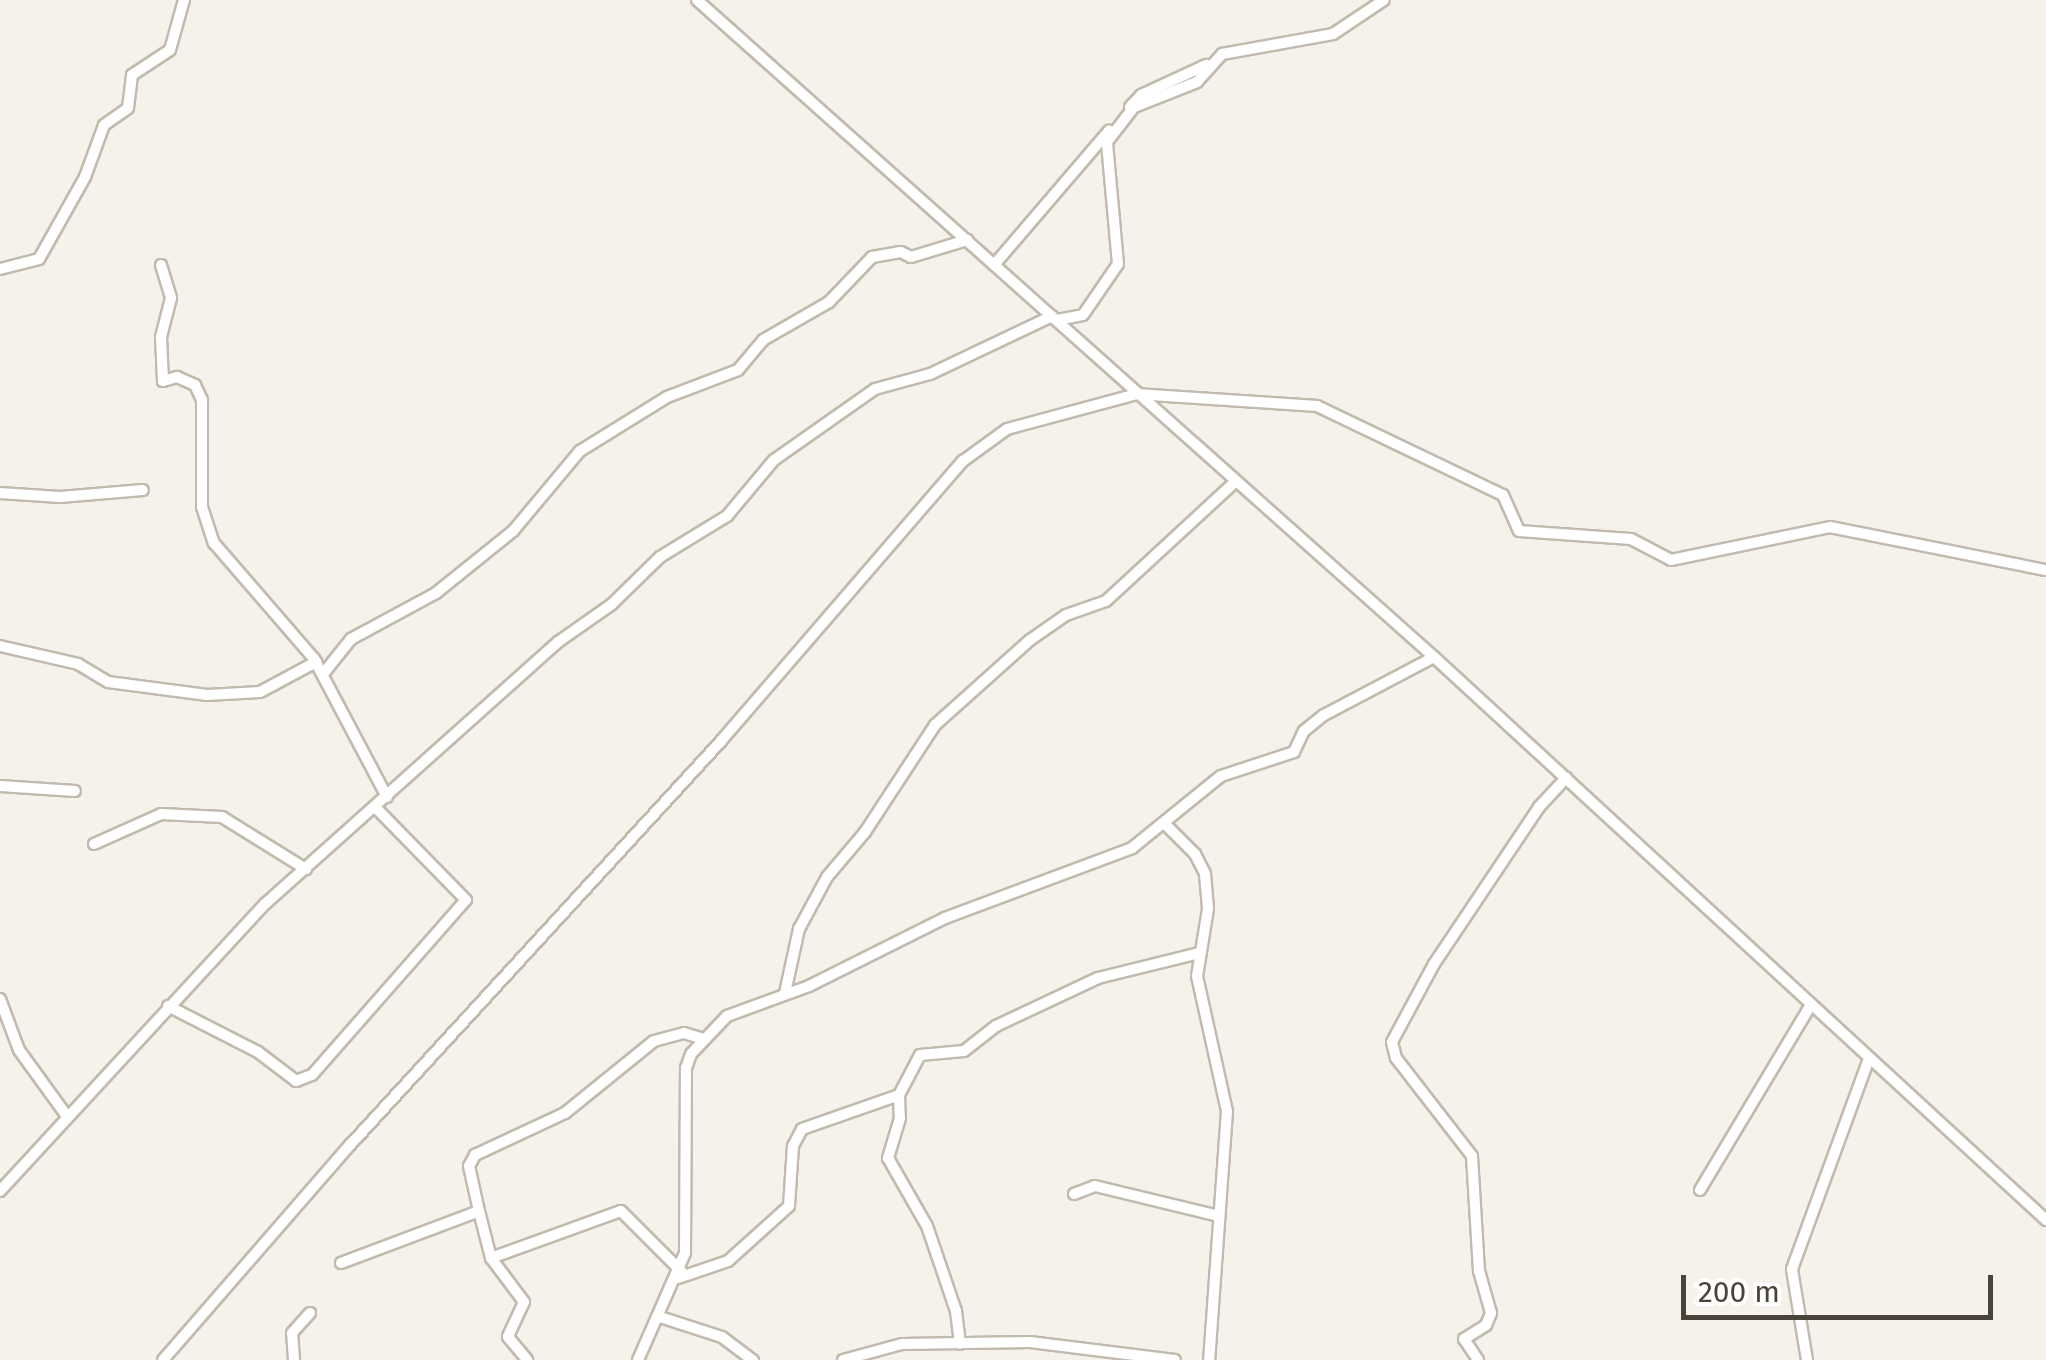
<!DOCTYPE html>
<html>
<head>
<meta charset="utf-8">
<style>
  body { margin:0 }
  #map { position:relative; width:2046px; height:1360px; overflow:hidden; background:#f5f2eb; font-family:"Fira Sans",sans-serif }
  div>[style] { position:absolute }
  .roads { filter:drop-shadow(2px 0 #c1baad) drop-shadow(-2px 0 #c1baad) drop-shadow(0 2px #c1baad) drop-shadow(0 -2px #c1baad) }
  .minor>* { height:10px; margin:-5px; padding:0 5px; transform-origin:5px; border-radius:5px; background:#fff }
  span { translate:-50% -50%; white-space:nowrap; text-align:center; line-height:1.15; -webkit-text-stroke:8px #fff; paint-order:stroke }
  .scale { position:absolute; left:1681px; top:1275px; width:312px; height:45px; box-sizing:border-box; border:5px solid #494339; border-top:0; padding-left:12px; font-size:30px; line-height:35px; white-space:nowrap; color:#494339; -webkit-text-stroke:8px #fff; paint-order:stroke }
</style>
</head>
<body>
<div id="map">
  <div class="roads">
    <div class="minor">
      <i style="left:697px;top:0;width:987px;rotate:41.72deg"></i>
      <i style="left:1434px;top:657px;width:832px;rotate:42.61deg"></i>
      <i style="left:1130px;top:107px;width:16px;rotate:-47deg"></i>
      <i style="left:1141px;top:95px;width:72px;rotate:-24.8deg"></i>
      <i style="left:161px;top:265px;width:34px;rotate:73deg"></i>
      <i style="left:171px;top:298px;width:40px;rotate:104.4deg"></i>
      <i style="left:161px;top:337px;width:44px;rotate:87.4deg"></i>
      <i style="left:163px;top:381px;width:15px;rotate:-16deg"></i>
      <i style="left:177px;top:377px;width:20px;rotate:24deg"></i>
      <i style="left:195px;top:385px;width:17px;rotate:65deg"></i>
      <i style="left:202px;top:400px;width:107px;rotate:90deg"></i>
      <i style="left:202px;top:507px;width:38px;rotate:72deg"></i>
      <i style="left:214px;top:543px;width:153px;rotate:49.2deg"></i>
      <i style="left:314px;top:659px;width:156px;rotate:62.1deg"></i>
      <i style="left:994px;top:265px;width:177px;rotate:-49.4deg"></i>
      <i style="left:0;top:269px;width:40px;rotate:-14.4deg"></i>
      <i style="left:39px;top:259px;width:94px;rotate:-60.7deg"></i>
      <i style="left:85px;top:177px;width:55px;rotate:-69.9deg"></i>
      <i style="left:104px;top:125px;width:29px;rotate:-35deg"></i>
      <i style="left:128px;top:108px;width:33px;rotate:-83deg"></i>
      <i style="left:132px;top:75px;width:45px;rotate:-33.3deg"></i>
      <i style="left:170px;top:50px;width:52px;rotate:-74.4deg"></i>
      <i style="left:1057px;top:320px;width:26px;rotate:-11deg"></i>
      <i style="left:1083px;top:315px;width:62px;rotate:-55.5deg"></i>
      <i style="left:1118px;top:264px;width:122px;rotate:-95.2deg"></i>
      <i style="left:1107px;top:142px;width:44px;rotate:-52.4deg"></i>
      <i style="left:1134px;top:107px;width:68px;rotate:-21.6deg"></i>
      <i style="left:1197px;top:82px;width:38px;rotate:-48deg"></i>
      <i style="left:1222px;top:54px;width:113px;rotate:-10.2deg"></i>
      <i style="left:1333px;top:34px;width:61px;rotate:-33.7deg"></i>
      <i style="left:0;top:493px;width:60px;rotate:3.8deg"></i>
      <i style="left:60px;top:497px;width:83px;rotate:-4.8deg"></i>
      <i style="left:0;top:646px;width:80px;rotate:13deg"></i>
      <i style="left:78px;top:664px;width:35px;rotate:31deg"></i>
      <i style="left:108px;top:682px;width:100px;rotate:7.5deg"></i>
      <i style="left:207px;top:695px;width:53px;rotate:-3.2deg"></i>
      <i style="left:260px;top:692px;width:64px;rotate:-28.2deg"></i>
      <i style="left:323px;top:674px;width:45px;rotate:-51.3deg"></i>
      <i style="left:351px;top:639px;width:97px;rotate:-28.4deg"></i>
      <i style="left:436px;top:593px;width:99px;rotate:-38.8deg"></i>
      <i style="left:513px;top:531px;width:104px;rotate:-50.1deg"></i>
      <i style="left:580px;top:451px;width:102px;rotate:-31.8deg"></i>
      <i style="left:667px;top:397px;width:76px;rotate:-20.8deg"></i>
      <i style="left:738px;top:370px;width:39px;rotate:-50deg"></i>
      <i style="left:763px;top:340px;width:76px;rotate:-29.9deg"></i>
      <i style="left:829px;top:302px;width:62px;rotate:-46.3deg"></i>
      <i style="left:872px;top:257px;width:29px;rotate:-10deg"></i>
      <i style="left:901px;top:252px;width:11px;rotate:27deg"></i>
      <i style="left:911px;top:257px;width:59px;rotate:-16.9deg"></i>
      <i style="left:0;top:786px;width:75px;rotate:3.8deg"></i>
      <i style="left:1167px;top:826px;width:40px;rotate:45deg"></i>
      <i style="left:1195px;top:854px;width:22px;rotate:63deg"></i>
      <i style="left:1205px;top:874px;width:35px;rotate:85deg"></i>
      <i style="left:1208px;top:909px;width:68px;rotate:99.3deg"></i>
      <i style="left:1197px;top:976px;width:138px;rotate:77.5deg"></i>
      <i style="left:1227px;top:1111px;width:250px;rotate:94.1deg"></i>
      <i style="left:94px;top:844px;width:73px;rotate:-24.1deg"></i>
      <i style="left:161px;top:814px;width:61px;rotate:2.8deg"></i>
      <i style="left:222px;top:817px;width:99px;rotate:31.8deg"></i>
      <i style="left:785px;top:993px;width:66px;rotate:-77.7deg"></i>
      <i style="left:799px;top:929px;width:59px;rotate:-61.7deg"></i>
      <i style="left:827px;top:877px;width:59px;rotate:-49.8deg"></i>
      <i style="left:865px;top:832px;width:128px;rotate:-56.8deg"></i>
      <i style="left:935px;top:725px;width:127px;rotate:-41.8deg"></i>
      <i style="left:1030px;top:640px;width:44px;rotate:-34.8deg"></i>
      <i style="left:1066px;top:615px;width:42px;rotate:-19.3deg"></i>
      <i style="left:1106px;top:601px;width:176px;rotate:-42.7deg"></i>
      <i style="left:0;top:999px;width:54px;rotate:69.6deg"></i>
      <i style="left:19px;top:1050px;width:80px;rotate:54.1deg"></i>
      <i style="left:168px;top:1006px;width:101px;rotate:27.1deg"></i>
      <i style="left:258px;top:1052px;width:48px;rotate:37.3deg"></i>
      <i style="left:296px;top:1081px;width:17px;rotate:-21deg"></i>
      <i style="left:312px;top:1075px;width:233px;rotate:-48.7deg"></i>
      <i style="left:466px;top:900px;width:130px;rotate:-134.4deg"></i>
      <i style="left:899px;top:1095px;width:23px;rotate:88deg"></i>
      <i style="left:900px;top:1118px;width:42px;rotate:106.7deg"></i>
      <i style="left:888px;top:1158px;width:78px;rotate:60.2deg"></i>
      <i style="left:927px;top:1226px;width:90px;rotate:71.2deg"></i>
      <i style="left:956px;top:1311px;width:33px;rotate:83deg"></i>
      <i style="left:1700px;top:1190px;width:212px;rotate:-59.1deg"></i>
      <i style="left:0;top:1191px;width:391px;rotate:-47.3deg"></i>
      <i style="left:265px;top:904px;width:393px;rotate:-41.8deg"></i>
      <i style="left:558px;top:642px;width:66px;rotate:-35.1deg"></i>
      <i style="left:612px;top:604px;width:67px;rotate:-44.4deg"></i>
      <i style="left:660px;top:557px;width:79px;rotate:-31.5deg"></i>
      <i style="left:727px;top:516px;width:73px;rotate:-50deg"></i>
      <i style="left:774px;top:460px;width:123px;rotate:-35.1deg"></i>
      <i style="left:875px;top:389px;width:57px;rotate:-15.3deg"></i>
      <i style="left:930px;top:374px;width:135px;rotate:-25.4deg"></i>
      <i style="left:1074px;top:1194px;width:22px;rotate:-21deg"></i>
      <i style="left:1095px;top:1186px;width:128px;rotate:13.6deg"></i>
      <i style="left:479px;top:1211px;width:49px;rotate:75.7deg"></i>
      <i style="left:491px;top:1258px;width:55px;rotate:53.1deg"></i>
      <i style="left:524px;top:1302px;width:38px;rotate:115deg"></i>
      <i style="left:508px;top:1337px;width:30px;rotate:50deg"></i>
      <i style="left:491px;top:1258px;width:138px;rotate:-19.9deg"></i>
      <i style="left:621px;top:1211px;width:85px;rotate:45deg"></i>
      <i style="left:341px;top:1263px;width:147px;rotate:-20.6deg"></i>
      <i style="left:479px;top:1211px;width:46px;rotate:-102.5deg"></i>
      <i style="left:469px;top:1166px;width:13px;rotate:-61deg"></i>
      <i style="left:475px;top:1155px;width:99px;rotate:-25deg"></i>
      <i style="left:565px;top:1113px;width:114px;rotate:-39deg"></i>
      <i style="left:654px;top:1041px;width:31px;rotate:-15deg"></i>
      <i style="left:684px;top:1033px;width:21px;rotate:17deg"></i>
      <i style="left:678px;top:1278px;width:53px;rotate:-18.8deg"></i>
      <i style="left:728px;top:1261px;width:82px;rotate:-42deg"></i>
      <i style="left:789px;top:1206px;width:60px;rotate:-86.2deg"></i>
      <i style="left:793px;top:1146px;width:19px;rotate:-62deg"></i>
      <i style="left:802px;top:1129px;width:103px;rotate:-19.3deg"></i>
      <i style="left:899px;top:1095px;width:45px;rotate:-62.3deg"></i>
      <i style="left:920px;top:1055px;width:44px;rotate:-5.2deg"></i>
      <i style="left:964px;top:1051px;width:41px;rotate:-38deg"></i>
      <i style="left:996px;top:1026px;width:113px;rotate:-25.2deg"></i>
      <i style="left:1098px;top:978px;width:105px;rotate:-13.8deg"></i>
      <i style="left:660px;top:1317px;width:65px;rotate:17.9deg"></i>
      <i style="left:722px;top:1337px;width:39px;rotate:37deg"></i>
      <i style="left:1464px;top:1339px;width:26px;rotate:-32deg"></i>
      <i style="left:1486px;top:1325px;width:13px;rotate:-67deg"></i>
      <i style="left:1491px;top:1313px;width:44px;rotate:-105.9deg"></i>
      <i style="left:1479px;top:1271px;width:115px;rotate:-93.5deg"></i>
      <i style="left:1472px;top:1156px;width:124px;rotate:-127.8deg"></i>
      <i style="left:1396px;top:1058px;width:16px;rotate:-104deg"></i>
      <i style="left:1392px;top:1042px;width:89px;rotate:-61.7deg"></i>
      <i style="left:1434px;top:964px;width:189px;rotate:-56.2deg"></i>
      <i style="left:1539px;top:807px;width:40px;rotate:-47deg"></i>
      <i style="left:1464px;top:1339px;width:25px;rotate:56deg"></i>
      <i style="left:163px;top:1360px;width:286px;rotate:-49deg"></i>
      <i style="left:351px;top:1144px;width:547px;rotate:-47.44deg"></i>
      <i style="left:721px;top:741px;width:370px;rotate:-49.2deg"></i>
      <i style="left:963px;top:461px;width:54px;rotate:-36deg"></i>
      <i style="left:1007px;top:429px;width:135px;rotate:-15.1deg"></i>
      <i style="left:1137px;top:394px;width:180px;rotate:3.8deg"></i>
      <i style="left:1317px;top:406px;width:206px;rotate:25.6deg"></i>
      <i style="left:1503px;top:495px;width:39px;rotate:66deg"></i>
      <i style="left:1519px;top:531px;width:112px;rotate:4.1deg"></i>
      <i style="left:1631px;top:539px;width:45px;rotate:27.7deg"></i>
      <i style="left:1671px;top:560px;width:162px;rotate:-11.7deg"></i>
      <i style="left:1830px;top:527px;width:220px;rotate:11.3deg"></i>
      <i style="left:294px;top:1360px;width:27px;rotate:-94deg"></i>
      <i style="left:292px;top:1333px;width:27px;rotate:-48deg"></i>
      <i style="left:638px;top:1360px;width:117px;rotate:-66.3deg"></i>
      <i style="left:685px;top:1253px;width:185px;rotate:-89.7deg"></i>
      <i style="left:686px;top:1068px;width:15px;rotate:-70deg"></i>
      <i style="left:691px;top:1054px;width:52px;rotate:-46.5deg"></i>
      <i style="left:727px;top:1016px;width:87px;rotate:-20.1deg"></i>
      <i style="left:809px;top:986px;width:152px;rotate:-26.6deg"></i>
      <i style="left:945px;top:918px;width:200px;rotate:-20.5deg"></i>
      <i style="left:1132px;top:848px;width:114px;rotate:-39deg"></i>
      <i style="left:1221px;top:776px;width:77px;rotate:-18.2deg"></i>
      <i style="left:1294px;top:752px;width:23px;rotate:-65deg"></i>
      <i style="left:1304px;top:731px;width:26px;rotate:-39deg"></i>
      <i style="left:1324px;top:715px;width:124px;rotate:-27.8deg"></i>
      <i style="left:843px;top:1360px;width:61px;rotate:-15.2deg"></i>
      <i style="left:902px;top:1344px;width:128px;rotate:-0.9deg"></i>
      <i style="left:1030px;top:1342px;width:146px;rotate:7.1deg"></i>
      <i style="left:1807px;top:1360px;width:92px;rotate:-99.4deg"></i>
      <i style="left:1792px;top:1269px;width:221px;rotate:-69.9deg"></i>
    </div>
  </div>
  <div class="scale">200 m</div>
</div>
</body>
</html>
